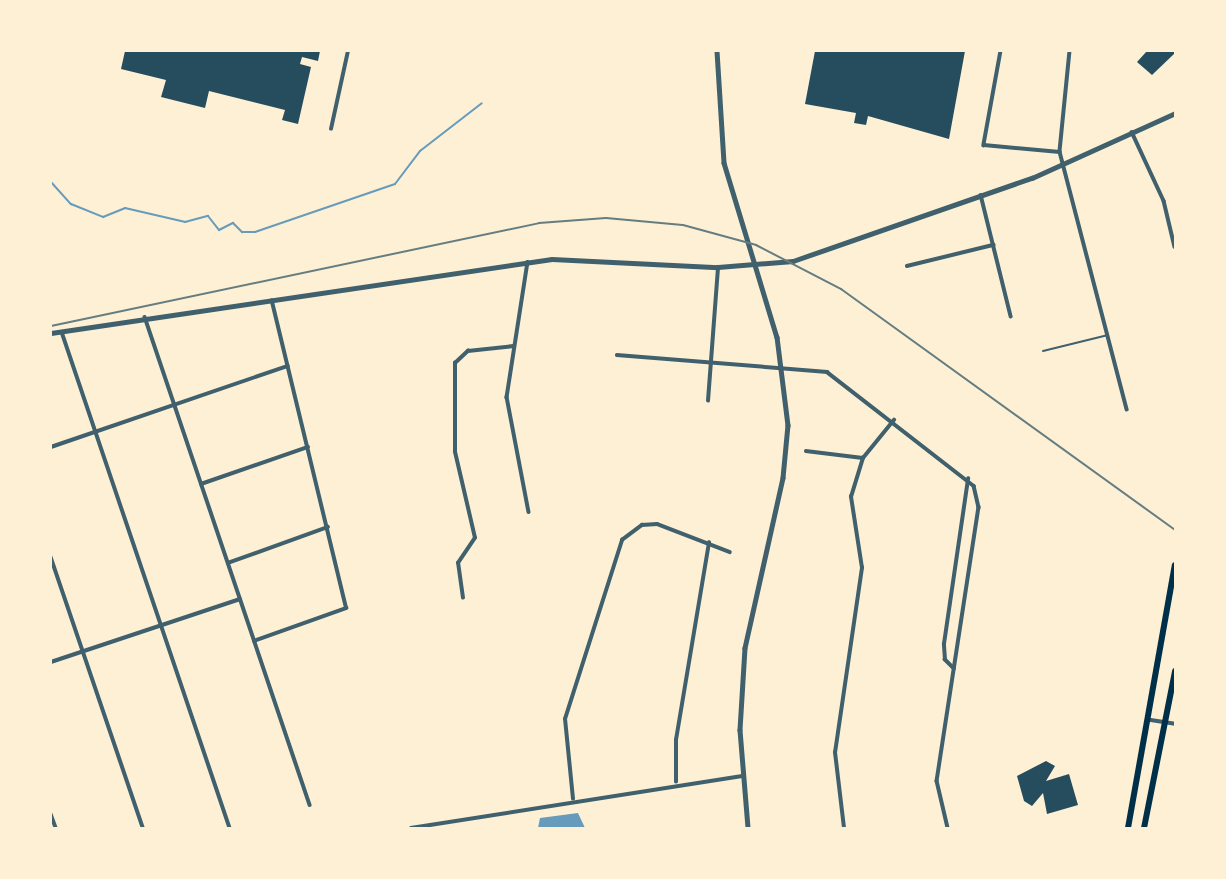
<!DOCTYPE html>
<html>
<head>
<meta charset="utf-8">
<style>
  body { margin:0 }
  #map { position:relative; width:1226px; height:879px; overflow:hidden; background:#fdf0d5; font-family:Quicksand,sans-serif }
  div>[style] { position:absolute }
  .water>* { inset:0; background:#669bbc }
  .stream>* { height:2px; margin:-1px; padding:0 1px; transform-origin:1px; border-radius:1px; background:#669bbc }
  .building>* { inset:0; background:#264d5e }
  .service>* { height:2px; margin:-1px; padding:0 1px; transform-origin:1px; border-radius:1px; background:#3f606c }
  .minor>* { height:3.5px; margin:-1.75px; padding:0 1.75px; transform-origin:1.75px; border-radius:1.75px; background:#3f606c }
  .tertiary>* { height:4.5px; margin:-2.25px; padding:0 2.25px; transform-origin:2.25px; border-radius:2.25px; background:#3f606c }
  .primary>* { height:6px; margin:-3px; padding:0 3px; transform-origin:3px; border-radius:3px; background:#003049 }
  .rail>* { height:2px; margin:-1px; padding:0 1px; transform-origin:1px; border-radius:1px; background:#657d81 }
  span { translate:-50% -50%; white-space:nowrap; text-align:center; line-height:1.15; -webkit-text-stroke:7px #fdf0d5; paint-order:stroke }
  .frame { position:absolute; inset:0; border:52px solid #fdf0d5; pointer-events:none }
</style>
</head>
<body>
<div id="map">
  <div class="water">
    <i style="clip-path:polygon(578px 813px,585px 828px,538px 828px,540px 818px)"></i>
  </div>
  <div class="stream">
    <i style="left:51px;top:182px;width:30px;rotate:48deg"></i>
    <i style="left:71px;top:204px;width:35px;rotate:22deg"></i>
    <i style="left:103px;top:217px;width:24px;rotate:-22deg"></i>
    <i style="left:125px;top:208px;width:62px;rotate:13.1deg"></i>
    <i style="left:185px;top:222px;width:24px;rotate:-15deg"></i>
    <i style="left:208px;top:216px;width:18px;rotate:52deg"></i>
    <i style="left:219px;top:230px;width:16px;rotate:-27deg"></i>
    <i style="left:233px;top:223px;width:13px;rotate:45deg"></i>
    <i style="left:242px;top:232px;width:13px"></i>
    <i style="left:255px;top:232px;width:148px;rotate:-18.9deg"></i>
    <i style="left:395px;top:184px;width:41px;rotate:-52.9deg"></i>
    <i style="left:420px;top:151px;width:78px;rotate:-37.7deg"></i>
  </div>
  <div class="building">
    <i style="clip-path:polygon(125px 51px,320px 51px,318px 61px,302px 57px,300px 64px,311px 67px,298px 124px,282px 120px,285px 110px,209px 91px,205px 108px,161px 97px,166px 80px,121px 69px)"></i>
    <i style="clip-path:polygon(815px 51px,965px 51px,949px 139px,868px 116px,866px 125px,854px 123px,856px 113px,805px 104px)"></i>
    <i style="clip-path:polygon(1147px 51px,1175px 51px,1175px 53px,1152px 75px,1137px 62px)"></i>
    <i style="clip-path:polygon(1046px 761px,1055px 766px,1046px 781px,1069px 774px,1078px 805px,1047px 814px,1043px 793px,1032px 806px,1024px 801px,1017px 776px)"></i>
  </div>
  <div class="service">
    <i style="left:1043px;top:351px;width:67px;rotate:-13.8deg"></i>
  </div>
  <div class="minor">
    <i style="left:1001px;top:51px;width:96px;rotate:100.3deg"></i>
    <i style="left:984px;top:145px;width:76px;rotate:5.3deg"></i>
    <i style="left:1070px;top:51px;width:101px;rotate:95.7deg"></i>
    <i style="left:1060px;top:152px;width:266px;rotate:75.4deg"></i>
    <i style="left:331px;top:129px;width:80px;rotate:-77.7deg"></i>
    <i style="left:1132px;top:132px;width:76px;rotate:65.1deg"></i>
    <i style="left:1164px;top:201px;width:47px;rotate:76.6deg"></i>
    <i style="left:981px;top:195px;width:125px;rotate:76.1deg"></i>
    <i style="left:528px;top:262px;width:137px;rotate:98.8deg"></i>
    <i style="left:507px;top:397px;width:117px;rotate:79.2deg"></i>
    <i style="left:907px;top:266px;width:89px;rotate:-13.7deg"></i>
    <i style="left:145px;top:317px;width:515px;rotate:71.32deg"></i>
    <i style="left:62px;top:332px;width:524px;rotate:71.29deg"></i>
    <i style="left:617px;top:355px;width:211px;rotate:4.6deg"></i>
    <i style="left:827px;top:372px;width:186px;rotate:37.8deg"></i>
    <i style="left:974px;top:486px;width:22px;rotate:77deg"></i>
    <i style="left:979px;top:507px;width:277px;rotate:98.7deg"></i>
    <i style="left:937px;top:781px;width:48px;rotate:76.8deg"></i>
    <i style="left:708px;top:401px;width:134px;rotate:-85.7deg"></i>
    <i style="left:51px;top:447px;width:250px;rotate:-18.9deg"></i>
    <i style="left:806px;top:451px;width:57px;rotate:7deg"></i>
    <i style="left:201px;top:484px;width:113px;rotate:-19.1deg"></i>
    <i style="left:51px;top:557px;width:286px;rotate:71.2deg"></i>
    <i style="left:228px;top:563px;width:106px;rotate:-19.8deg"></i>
    <i style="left:463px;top:598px;width:35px;rotate:-98deg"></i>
    <i style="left:458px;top:563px;width:30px;rotate:-56deg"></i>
    <i style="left:475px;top:538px;width:88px;rotate:-103.1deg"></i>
    <i style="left:455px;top:452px;width:89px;rotate:-90deg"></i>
    <i style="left:455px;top:363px;width:18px;rotate:-43deg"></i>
    <i style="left:468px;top:351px;width:46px;rotate:-6.2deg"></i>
    <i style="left:254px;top:641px;width:98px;rotate:-19.7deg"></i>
    <i style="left:346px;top:608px;width:316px;rotate:-103.6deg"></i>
    <i style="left:51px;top:662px;width:199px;rotate:-18.4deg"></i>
    <i style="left:954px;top:669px;width:13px;rotate:-135deg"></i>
    <i style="left:945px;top:660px;width:16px;rotate:-94deg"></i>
    <i style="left:944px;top:644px;width:167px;rotate:-81.7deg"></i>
    <i style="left:1151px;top:720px;width:24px;rotate:9deg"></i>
    <i style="left:676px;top:782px;width:42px;rotate:-90deg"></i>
    <i style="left:676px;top:740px;width:200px;rotate:-80.5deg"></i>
    <i style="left:573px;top:799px;width:80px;rotate:-95.7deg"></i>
    <i style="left:565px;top:719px;width:188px;rotate:-72.3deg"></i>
    <i style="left:622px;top:540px;width:25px;rotate:-37deg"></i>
    <i style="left:642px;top:525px;width:15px;rotate:-4deg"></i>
    <i style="left:657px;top:524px;width:78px;rotate:21deg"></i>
    <i style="left:51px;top:814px;width:15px;rotate:70deg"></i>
    <i style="left:411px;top:828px;width:335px;rotate:-8.9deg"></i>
    <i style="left:844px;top:828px;width:76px;rotate:-96.8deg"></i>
    <i style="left:835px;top:753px;width:187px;rotate:-81.7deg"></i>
    <i style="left:862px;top:568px;width:72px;rotate:-98.8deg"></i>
    <i style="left:851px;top:497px;width:41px;rotate:-72.9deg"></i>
    <i style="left:863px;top:458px;width:49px;rotate:-50.8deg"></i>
  </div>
  <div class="tertiary">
    <i style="left:717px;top:51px;width:112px;rotate:86.4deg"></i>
    <i style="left:724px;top:163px;width:182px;rotate:73.1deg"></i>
    <i style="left:777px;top:337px;width:89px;rotate:82.9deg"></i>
    <i style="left:788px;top:425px;width:53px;rotate:95.4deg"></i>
    <i style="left:783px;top:478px;width:174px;rotate:102.6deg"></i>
    <i style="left:745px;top:648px;width:82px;rotate:93.5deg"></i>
    <i style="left:740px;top:730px;width:98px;rotate:85.3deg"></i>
    <i style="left:51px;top:333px;width:506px;rotate:-8.4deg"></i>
    <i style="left:552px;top:259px;width:166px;rotate:2.8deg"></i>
    <i style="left:718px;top:267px;width:75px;rotate:-4.6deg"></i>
    <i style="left:793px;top:261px;width:253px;rotate:-19.2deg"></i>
    <i style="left:1032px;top:178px;width:157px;rotate:-24.4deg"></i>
  </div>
  <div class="primary">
    <i style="left:1128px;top:828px;width:267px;rotate:-79.9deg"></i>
    <i style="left:1144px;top:828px;width:160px;rotate:-78.8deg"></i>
  </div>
  <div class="rail">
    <i style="left:51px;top:326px;width:499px;rotate:-11.9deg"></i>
    <i style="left:539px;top:223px;width:67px;rotate:-4.3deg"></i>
    <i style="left:606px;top:218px;width:77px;rotate:5.2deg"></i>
    <i style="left:683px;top:225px;width:76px;rotate:15.3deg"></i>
    <i style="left:756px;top:245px;width:96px;rotate:27.4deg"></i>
    <i style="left:841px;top:289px;width:412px;rotate:35.8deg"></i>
  </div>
  <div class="frame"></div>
</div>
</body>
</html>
